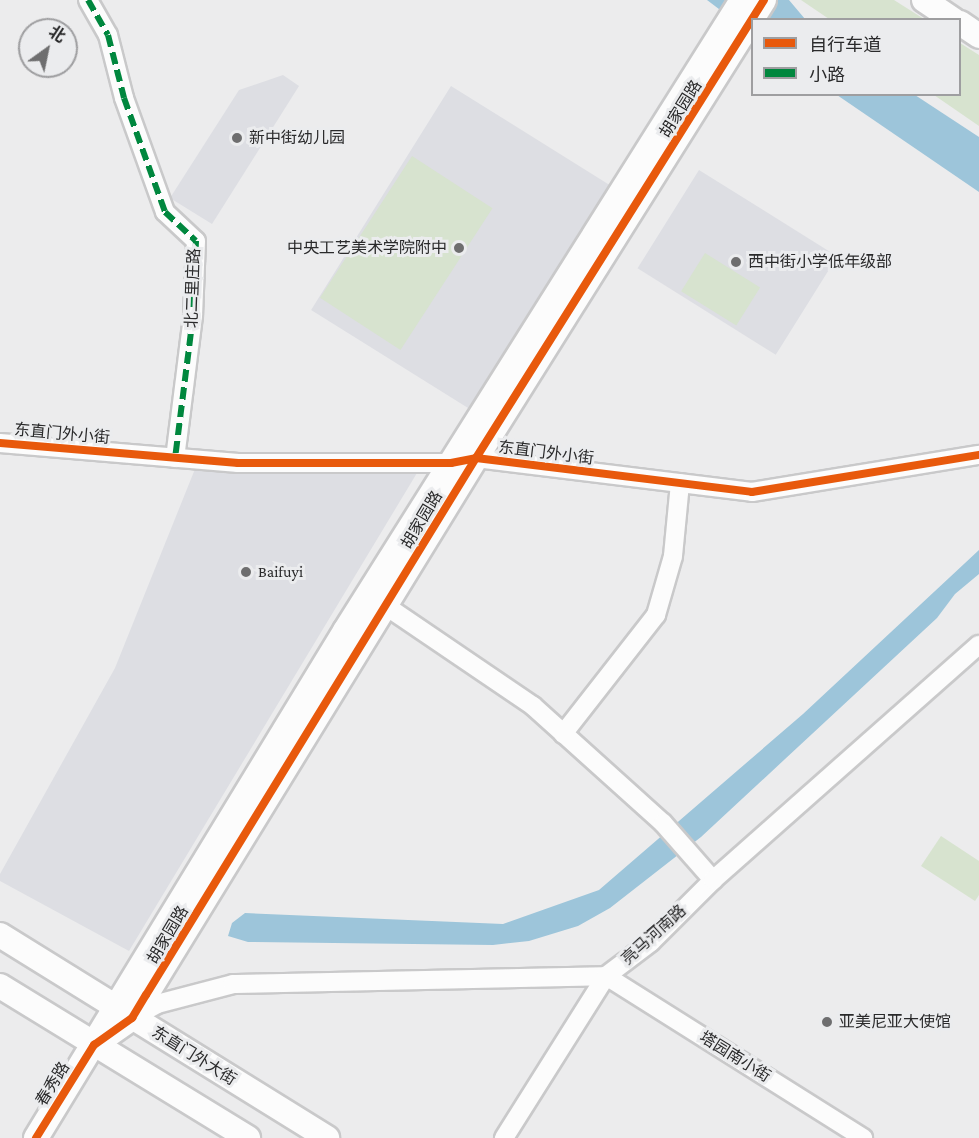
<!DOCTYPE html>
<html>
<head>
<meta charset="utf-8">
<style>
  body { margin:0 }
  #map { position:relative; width:979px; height:1138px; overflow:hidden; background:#ececed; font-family:"Crimson Pro","Noto Sans SC",serif }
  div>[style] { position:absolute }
  .built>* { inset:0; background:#dddee3; transform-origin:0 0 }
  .green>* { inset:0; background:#d7e3cf; transform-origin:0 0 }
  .water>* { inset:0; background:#9dc5da }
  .roads { filter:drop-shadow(2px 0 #c9c9ca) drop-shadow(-2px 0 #c9c9ca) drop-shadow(0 2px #c9c9ca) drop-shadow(0 -2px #c9c9ca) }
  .street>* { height:18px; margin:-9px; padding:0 9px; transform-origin:9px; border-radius:9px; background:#fcfcfc }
  .secondary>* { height:24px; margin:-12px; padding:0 12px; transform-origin:12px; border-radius:12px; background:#fcfcfc }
  .quiet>* { height:6px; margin-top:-3px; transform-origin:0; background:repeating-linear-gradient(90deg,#00873e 0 12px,transparent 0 18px) }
  .cycleway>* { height:8px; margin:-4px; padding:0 4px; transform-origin:4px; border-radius:4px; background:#e8590c }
  .dots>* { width:16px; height:16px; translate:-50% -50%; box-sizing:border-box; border:3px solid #ebecee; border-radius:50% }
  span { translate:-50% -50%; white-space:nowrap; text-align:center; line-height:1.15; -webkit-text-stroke:6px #ebecee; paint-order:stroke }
  .street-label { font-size:16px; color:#2a2a2b }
  .poi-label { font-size:16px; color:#2a2a2b }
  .left { translate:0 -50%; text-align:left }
  .right { translate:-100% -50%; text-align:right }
  .legend { position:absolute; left:751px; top:18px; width:210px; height:78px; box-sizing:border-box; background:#ebecee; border:2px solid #9e9ea0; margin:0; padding:8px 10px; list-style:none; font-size:18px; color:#2a2a2b }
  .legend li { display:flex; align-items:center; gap:12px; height:30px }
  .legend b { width:30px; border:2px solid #9e9ea0 }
  .north { position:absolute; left:18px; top:18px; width:60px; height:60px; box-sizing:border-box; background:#ebecee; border:2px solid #9e9ea0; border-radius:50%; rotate:33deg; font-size:16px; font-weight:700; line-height:24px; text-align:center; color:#2a2a2b }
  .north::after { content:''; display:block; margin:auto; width:21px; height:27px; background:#6e6e6f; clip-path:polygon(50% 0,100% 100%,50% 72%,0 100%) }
</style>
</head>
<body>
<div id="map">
  <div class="built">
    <i style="clip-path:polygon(283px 75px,299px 86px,212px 224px,170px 198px,239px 90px)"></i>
    <i style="left:451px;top:86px;width:187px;height:264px;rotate:32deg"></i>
    <i style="left:699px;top:170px;width:163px;height:116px;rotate:32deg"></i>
    <i style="clip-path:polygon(420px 468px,129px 951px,0 881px,0 874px,115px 668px,195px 469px)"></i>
  </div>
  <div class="green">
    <i style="clip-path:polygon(801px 0,894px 0,924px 19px,829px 19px)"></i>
    <i style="clip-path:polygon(960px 43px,979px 55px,979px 126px,934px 95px,960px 94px)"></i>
    <i style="left:412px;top:156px;width:96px;height:169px;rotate:33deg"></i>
    <i style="left:705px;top:253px;width:65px;height:45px;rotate:32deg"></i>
    <i style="clip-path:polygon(941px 836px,979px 861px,979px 895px,975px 901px,921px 866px)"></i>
  </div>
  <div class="water">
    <i style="clip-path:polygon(707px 0,789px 0,805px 19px,752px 20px,752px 34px)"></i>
    <i style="clip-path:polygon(837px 95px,915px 95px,979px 137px,979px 192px)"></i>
    <i style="clip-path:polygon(979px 550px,979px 574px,955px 594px,937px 618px,701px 837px,610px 908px,578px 926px,529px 941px,493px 945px,248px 942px,228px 936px,232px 923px,245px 913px,503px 924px,599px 890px,803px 714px)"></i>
  </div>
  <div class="roads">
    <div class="street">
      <i style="left:88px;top:0;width:40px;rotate:60.3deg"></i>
      <i style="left:108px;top:35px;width:65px;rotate:75.7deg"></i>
      <i style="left:124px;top:98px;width:121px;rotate:70.2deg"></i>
      <i style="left:165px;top:212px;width:42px;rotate:43.1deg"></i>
      <i style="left:196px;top:241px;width:75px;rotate:92.3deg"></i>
      <i style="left:193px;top:316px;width:143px;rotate:97.2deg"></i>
      <i style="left:0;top:443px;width:239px;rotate:4.8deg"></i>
      <i style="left:238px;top:463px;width:213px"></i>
      <i style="left:451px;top:463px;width:25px;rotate:-11deg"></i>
      <i style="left:476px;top:458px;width:278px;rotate:7deg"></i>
      <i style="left:752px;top:492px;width:230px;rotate:-9.3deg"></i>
      <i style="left:386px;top:606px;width:178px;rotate:34.2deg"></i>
      <i style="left:533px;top:706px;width:175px;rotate:42deg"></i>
      <i style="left:663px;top:823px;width:76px;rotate:48.7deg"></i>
      <i style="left:563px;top:734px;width:151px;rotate:-52deg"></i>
      <i style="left:656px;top:615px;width:61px;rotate:-73.9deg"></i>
      <i style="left:673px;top:556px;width:73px;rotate:-84.5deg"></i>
      <i style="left:134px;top:1017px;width:26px;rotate:-29deg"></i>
      <i style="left:157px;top:1004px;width:79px;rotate:-14.7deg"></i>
      <i style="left:233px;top:984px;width:373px;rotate:-1.2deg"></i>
      <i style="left:606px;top:976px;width:56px;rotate:-37.1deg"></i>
      <i style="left:651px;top:942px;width:88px;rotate:-45deg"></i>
      <i style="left:713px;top:880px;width:355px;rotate:-41.5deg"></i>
      <i style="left:504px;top:1138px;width:191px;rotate:-57.8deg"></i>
      <i style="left:606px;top:976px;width:304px;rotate:32.2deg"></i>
    </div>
    <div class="secondary">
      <i style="left:924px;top:0;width:36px;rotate:34deg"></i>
      <i style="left:960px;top:23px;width:23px;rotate:34deg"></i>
      <i style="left:0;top:935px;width:385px;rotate:31.8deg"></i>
      <i style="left:0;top:986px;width:291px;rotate:31.5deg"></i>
      <i style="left:101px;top:1040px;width:38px;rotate:-35deg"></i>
      <i style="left:132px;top:1018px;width:27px;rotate:-59deg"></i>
      <i style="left:146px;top:995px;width:630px;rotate:-58.43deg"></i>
      <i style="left:476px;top:458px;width:541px;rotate:-57.84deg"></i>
      <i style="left:36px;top:1138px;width:594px;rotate:-58.64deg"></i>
      <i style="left:345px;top:631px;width:745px;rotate:-57.82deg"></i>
    </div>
  </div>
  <div class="quiet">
    <i style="left:88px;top:0;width:40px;rotate:60.3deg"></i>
    <i style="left:108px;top:35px;width:65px;rotate:75.7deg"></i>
    <i style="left:124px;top:98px;width:121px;rotate:70.2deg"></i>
    <i style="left:165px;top:212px;width:42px;rotate:43.1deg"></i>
    <i style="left:196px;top:241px;width:75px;rotate:92.3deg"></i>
    <i style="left:193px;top:316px;width:143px;rotate:97.2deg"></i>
  </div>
  <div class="cycleway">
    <i style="left:0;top:443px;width:239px;rotate:4.8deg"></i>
    <i style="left:238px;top:463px;width:213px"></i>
    <i style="left:451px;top:463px;width:25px;rotate:-11deg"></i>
    <i style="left:476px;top:458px;width:278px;rotate:7deg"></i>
    <i style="left:752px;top:492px;width:230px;rotate:-9.3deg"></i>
    <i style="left:36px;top:1138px;width:110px;rotate:-58.1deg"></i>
    <i style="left:94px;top:1045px;width:47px;rotate:-35.4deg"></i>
    <i style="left:132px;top:1018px;width:27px;rotate:-59deg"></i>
    <i style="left:146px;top:995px;width:630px;rotate:-58.43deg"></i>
    <i style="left:476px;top:458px;width:541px;rotate:-57.84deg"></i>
  </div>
  <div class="dots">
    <i style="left:237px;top:138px;background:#6e6e6f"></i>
    <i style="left:459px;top:248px;background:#6e6e6f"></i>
    <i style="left:736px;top:262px;background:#6e6e6f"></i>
    <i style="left:246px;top:572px;background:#6e6e6f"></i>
    <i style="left:827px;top:1022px;background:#6e6e6f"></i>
  </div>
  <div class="street-label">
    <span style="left:681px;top:109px;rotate:-58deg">胡家园路</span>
    <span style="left:193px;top:288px;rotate:-88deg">北二里庄路</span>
    <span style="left:62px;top:434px;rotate:5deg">东直门外小街</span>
    <span style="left:546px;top:453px;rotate:7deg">东直门外小街</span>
    <span style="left:422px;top:520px;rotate:-59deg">胡家园路</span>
    <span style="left:168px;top:935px;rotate:-59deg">胡家园路</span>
    <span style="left:654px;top:935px;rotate:-42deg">亮马河南路</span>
    <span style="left:194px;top:1056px;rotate:32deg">东直门外大街</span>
    <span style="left:735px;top:1057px;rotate:32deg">塔园南小街</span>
    <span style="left:53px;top:1084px;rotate:-58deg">春秀路</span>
  </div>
  <div class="poi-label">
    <span class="left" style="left:249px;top:138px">新中街幼儿园</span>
    <span class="right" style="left:447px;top:248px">中央工艺美术学院附中</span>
    <span class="left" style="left:748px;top:262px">西中街小学低年级部</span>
    <span class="left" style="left:258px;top:572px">Baifuyi</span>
    <span class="left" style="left:839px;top:1022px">亚美尼亚大使馆</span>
  </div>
  <ul class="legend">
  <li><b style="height:8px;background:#e8590c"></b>自行车道</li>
  <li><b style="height:8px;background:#00873e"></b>小路</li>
  </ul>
  <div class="north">北</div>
</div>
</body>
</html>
